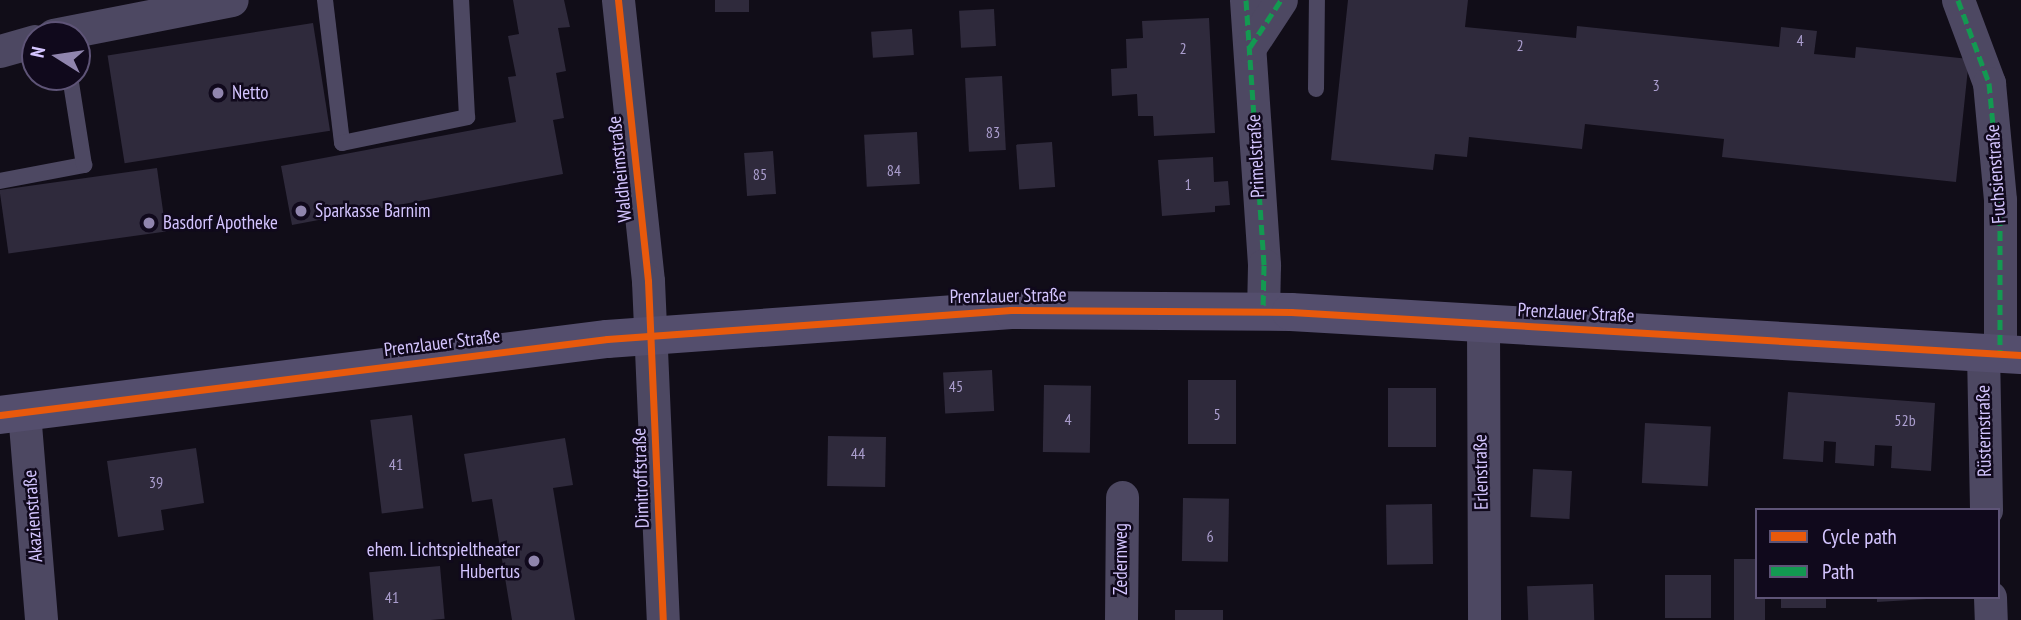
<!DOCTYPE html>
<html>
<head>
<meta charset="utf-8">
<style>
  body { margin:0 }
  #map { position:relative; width:2021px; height:620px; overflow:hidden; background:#110d18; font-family:"PT Sans Narrow",sans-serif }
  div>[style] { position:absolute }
  .building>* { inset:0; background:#2f2a3c; transform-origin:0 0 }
  .lane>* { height:16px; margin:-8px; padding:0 8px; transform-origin:8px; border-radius:8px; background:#4d4862 }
  .street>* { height:33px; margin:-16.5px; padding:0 16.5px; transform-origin:16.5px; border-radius:16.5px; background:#4d4862 }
  .secondary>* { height:38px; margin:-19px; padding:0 19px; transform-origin:19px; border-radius:19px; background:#544e6d }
  .quiet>* { height:5px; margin-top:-2.5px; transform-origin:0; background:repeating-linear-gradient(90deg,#139951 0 10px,transparent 0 15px) }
  .cycleway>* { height:7px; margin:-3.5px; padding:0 3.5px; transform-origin:3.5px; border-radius:3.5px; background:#e8590c }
  .dots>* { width:19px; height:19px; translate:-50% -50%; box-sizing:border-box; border:4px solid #10091c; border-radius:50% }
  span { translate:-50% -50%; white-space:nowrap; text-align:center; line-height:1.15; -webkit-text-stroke:5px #10091c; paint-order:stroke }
  .number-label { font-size:16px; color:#ab9ece }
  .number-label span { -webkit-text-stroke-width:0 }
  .poi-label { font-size:19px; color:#d4c5ff }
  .left { translate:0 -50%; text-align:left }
  .right { translate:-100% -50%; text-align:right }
  .street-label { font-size:19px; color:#d4c5ff }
  .legend { position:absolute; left:1755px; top:508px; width:245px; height:91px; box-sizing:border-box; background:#10091c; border:2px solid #5e5477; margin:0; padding:9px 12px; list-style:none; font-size:21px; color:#d4c5ff }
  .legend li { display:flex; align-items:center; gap:14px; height:35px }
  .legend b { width:35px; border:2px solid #5e5477 }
  .north { position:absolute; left:21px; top:21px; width:70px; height:70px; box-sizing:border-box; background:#10091c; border:2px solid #5e5477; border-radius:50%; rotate:282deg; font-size:19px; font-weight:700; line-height:28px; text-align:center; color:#d4c5ff }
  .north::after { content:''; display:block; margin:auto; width:24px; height:32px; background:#9085ae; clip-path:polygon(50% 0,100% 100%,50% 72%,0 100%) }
</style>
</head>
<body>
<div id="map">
  <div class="building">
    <i style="clip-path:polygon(513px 0,564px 0,570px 27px,558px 28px,566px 71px,556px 73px,564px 118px,553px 120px,563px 174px,292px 225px,281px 166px,516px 122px,508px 77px,516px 76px,508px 36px,519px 34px)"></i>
    <i style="left:715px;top:0;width:34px;height:12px"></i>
    <i style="clip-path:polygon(1348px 0,1468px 0,1465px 27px,1576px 38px,1577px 26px,1779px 47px,1781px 27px,1817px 31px,1814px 54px,1855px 58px,1856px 47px,1969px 59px,1956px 182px,1722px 157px,1724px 139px,1585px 124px,1582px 149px,1469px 137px,1467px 157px,1435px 154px,1433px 170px,1331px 160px)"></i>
    <i style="left:994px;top:9px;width:37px;height:35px;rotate:87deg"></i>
    <i style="clip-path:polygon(1209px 18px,1215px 133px,1154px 136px,1153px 116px,1138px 116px,1137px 94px,1112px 96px,1111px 69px,1127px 68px,1126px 39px,1143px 38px,1142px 21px)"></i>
    <i style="left:313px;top:23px;width:109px;height:208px;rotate:81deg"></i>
    <i style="left:912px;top:29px;width:26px;height:41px;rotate:86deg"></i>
    <i style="left:1002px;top:76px;width:74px;height:37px;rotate:87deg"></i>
    <i style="left:917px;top:132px;width:52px;height:53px;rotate:87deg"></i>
    <i style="left:1052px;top:142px;width:45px;height:36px;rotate:86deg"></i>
    <i style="left:773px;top:151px;width:43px;height:29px;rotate:86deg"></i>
    <i style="clip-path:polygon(1213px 157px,1214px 182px,1228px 181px,1230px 205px,1215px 206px,1215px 212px,1162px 216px,1158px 160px)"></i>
    <i style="left:157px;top:168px;width:64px;height:159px;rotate:82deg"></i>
    <i style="left:992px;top:370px;width:41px;height:49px;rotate:87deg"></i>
    <i style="left:1188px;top:380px;width:48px;height:64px"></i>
    <i style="left:1044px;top:385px;width:47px;height:67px;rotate:1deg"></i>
    <i style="left:1388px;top:388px;width:48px;height:59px"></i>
    <i style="clip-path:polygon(1788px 392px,1935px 403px,1931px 471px,1891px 468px,1892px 446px,1875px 445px,1874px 466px,1835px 463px,1836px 442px,1824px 441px,1823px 462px,1783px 459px)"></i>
    <i style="left:412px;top:415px;width:94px;height:42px;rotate:83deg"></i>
    <i style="left:1645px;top:423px;width:66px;height:60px;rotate:3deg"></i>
    <i style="left:828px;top:436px;width:58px;height:50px;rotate:1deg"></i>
    <i style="clip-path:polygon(565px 438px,573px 485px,553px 488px,575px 620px,512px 620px,492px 499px,472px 502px,464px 454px)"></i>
    <i style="clip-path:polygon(196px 448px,204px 503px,161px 510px,164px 530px,118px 537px,107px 461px)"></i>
    <i style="left:1533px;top:469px;width:39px;height:48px;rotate:3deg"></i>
    <i style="left:1183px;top:498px;width:46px;height:63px;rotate:1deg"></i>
    <i style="left:1432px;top:504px;width:60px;height:46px;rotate:89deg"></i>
    <i style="clip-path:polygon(1734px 559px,1757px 559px,1757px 597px,1765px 597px,1765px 620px,1734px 620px)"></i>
    <i style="left:440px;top:566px;width:53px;height:71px;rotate:85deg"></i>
    <i style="left:1711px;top:575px;width:43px;height:46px;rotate:90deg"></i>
    <i style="left:1593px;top:584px;width:36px;height:66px;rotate:88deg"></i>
    <i style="left:1781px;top:597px;width:45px;height:11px"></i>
    <i style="clip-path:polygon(1877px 597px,1927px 597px,1927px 599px,1877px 602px)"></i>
    <i style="left:1223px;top:610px;width:10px;height:48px;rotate:90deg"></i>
  </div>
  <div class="lane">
    <i style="left:325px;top:0;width:144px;rotate:83.2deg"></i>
    <i style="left:342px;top:143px;width:128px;rotate:-11.7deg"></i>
    <i style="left:467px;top:117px;width:117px;rotate:-92.9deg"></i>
    <i style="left:1316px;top:89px;width:89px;rotate:-89.4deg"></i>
    <i style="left:0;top:181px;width:86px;rotate:-10.8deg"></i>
    <i style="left:84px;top:165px;width:89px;rotate:-99deg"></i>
  </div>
  <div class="street">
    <i style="left:618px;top:0;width:283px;rotate:83.9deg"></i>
    <i style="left:648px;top:281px;width:339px;rotate:87.5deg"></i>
    <i style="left:1246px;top:0;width:266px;rotate:86.1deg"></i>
    <i style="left:1264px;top:265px;width:46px;rotate:91.2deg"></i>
    <i style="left:1958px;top:0;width:89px;rotate:69.5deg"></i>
    <i style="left:1989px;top:83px;width:118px;rotate:84.6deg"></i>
    <i style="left:2000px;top:200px;width:153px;rotate:90deg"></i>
    <i style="left:53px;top:35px;width:182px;rotate:-11.1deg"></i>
    <i style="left:1250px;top:47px;width:56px;rotate:-56.6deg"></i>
    <i style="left:0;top:51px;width:36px;rotate:-16deg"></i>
    <i style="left:1483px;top:323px;width:297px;rotate:89.8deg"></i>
    <i style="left:1983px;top:352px;width:158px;rotate:88.9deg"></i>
    <i style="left:24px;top:412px;width:209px;rotate:85.3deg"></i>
    <i style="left:1990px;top:597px;width:23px;rotate:88deg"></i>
    <i style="left:1121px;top:620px;width:123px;rotate:-89.5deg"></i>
  </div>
  <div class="secondary">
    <i style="left:0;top:415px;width:612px;rotate:-7.14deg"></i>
    <i style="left:607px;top:339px;width:405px;rotate:-4.1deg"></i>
    <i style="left:1011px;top:310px;width:280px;rotate:0.4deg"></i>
    <i style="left:1291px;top:312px;width:731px;rotate:3.37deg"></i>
  </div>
  <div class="quiet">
    <i style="left:1246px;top:0;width:266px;rotate:86.1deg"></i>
    <i style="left:1264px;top:265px;width:46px;rotate:91.2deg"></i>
    <i style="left:1958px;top:0;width:89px;rotate:69.5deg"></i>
    <i style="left:1989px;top:83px;width:118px;rotate:84.6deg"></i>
    <i style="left:2000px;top:200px;width:153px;rotate:90deg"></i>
    <i style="left:1250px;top:47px;width:56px;rotate:-56.6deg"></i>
  </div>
  <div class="cycleway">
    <i style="left:618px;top:0;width:283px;rotate:83.9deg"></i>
    <i style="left:648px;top:281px;width:339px;rotate:87.5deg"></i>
    <i style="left:0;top:415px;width:612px;rotate:-7.14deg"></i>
    <i style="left:607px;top:339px;width:405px;rotate:-4.1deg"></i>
    <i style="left:1011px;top:310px;width:280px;rotate:0.4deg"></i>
    <i style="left:1291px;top:312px;width:731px;rotate:3.37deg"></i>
  </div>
  <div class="dots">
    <i style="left:218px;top:93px;background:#9085ae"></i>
    <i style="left:301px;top:211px;background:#9085ae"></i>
    <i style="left:149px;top:223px;background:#9085ae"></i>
    <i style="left:534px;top:561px;background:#9085ae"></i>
  </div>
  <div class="number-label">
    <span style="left:1800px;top:40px">4</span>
    <span style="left:1520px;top:45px">2</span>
    <span style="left:1183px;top:48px">2</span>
    <span style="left:1656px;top:85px">3</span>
    <span style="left:993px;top:132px">83</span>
    <span style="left:894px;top:170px">84</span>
    <span style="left:760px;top:174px">85</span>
    <span style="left:1188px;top:184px">1</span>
    <span style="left:956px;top:386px">45</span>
    <span style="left:1217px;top:414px">5</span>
    <span style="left:1068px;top:419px">4</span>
    <span style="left:1905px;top:420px">52b</span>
    <span style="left:858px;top:453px">44</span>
    <span style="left:396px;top:464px">41</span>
    <span style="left:156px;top:482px">39</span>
    <span style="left:1210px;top:536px">6</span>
    <span style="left:392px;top:597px">41</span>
  </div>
  <div class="poi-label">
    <span class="left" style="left:232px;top:93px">Netto</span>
    <span class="left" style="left:315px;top:211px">Sparkasse Barnim</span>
    <span class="left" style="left:163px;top:223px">Basdorf Apotheke</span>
    <span class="right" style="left:520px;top:561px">ehem. Lichtspieltheater<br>Hubertus</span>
  </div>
  <div class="street-label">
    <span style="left:1256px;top:156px;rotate:-93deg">Primelstraße</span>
    <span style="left:620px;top:169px;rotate:-96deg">Waldheimstraße</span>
    <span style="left:1996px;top:174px;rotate:-94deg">Fuchsienstraße</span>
    <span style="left:1008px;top:296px;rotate:-1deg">Prenzlauer Straße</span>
    <span style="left:1576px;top:313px;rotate:3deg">Prenzlauer Straße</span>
    <span style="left:442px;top:343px;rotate:-7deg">Prenzlauer Straße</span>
    <span style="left:1984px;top:431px;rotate:-91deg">Rüsternstraße</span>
    <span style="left:1481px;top:472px;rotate:-91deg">Erlenstraße</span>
    <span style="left:641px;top:478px;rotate:-92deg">Dimitroffstraße</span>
    <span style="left:33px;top:516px;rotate:-94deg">Akazienstraße</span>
    <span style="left:1121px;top:559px;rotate:-90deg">Zedernweg</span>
  </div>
  <ul class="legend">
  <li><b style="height:9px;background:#e8590c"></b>Cycle path</li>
  <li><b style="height:9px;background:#139951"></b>Path</li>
  </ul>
  <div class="north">N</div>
</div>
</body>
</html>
